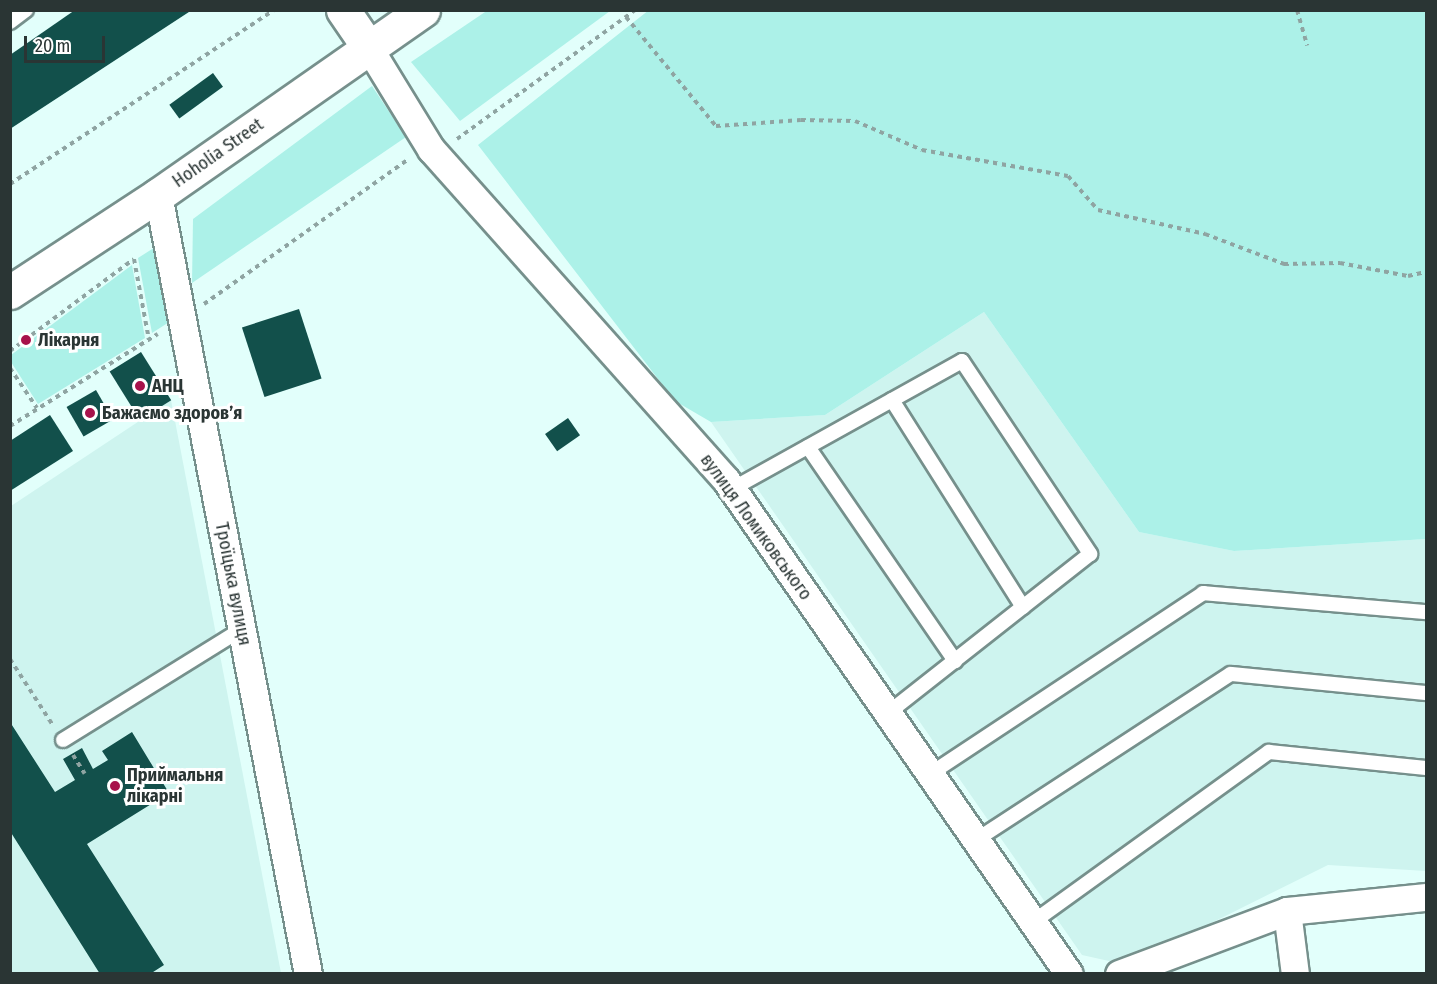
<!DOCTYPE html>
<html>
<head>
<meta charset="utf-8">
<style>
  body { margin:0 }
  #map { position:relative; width:1437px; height:984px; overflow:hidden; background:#e2fffb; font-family:"Fira Sans Condensed",sans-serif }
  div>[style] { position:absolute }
  .built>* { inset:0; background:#cef4ef }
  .green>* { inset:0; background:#acf1e8 }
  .building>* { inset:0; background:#12504b; transform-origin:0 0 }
  .path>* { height:4px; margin-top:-2px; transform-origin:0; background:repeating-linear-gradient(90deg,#8fa4a2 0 4.5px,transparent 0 9px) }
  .roads { filter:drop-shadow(2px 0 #76908c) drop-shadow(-2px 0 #76908c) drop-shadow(0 2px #76908c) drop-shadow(0 -2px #76908c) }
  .lane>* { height:14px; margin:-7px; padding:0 7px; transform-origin:7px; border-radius:7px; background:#fff }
  .street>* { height:27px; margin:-13.5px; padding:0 13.5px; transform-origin:13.5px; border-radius:13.5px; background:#fff }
  .secondary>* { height:33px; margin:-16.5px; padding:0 16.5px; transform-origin:16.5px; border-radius:16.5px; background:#fff }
  .dots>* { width:16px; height:16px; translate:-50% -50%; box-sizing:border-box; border:3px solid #fff; border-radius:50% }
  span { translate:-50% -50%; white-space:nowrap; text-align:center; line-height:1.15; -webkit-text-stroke:6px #fff; paint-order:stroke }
  .street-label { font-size:18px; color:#2a3534 }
  .poi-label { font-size:18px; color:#2a3534; font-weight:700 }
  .left { translate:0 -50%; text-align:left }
  .frame { position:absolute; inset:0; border:12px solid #2a3534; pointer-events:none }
  .scale { position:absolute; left:24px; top:36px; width:81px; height:27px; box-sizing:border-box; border:3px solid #2a3534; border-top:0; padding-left:8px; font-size:18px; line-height:21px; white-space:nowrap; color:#2a3534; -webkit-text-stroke:4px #fff; paint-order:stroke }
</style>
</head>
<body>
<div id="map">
  <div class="built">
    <i style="clip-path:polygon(984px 312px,1139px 532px,1234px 551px,1426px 539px,1426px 871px,1328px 865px,1127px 965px,1082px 955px,711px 422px,825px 415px)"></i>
    <i style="clip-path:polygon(171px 400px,281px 973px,11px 974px,11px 506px)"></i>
  </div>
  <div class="green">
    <i style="clip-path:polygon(488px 10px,610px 10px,610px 11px,460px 121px,411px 62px)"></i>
    <i style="clip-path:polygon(649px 10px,1426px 11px,1426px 539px,1234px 551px,1139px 532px,984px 312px,825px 415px,711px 422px,675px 401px,478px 145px)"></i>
    <i style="clip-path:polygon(372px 86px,406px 137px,192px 283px,193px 219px)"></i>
    <i style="clip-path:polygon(160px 244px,174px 319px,152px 333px,138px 258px)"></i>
    <i style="clip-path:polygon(132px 265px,145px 338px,38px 404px,11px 362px,11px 355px)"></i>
  </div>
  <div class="building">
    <i style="clip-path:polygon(75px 10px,192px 10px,10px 129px,10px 55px)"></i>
    <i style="left:213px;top:73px;width:17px;height:54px;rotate:54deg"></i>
    <i style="left:299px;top:309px;width:73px;height:60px;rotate:72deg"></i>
    <i style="left:141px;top:352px;width:57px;height:37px;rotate:58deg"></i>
    <i style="left:96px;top:390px;width:34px;height:34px;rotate:60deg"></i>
    <i style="clip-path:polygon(50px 415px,73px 451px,10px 491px,10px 441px)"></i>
    <i style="left:568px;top:418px;width:21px;height:28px;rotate:55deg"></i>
    <i style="clip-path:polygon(10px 722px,55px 792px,75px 780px,63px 759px,82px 748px,93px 769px,108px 760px,102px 751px,132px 732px,169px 793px,87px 844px,164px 965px,150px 974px,100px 974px,10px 831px)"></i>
  </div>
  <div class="path">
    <i style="left:1297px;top:10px;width:37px;rotate:74deg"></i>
    <i style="left:626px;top:17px;width:141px;rotate:50.5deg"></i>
    <i style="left:716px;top:126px;width:85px;rotate:-4deg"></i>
    <i style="left:801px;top:120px;width:54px;rotate:1.1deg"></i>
    <i style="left:855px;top:121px;width:73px;rotate:23.4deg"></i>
    <i style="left:922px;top:150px;width:148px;rotate:10.1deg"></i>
    <i style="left:1068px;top:176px;width:45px;rotate:48.6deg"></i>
    <i style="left:1098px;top:210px;width:110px;rotate:12.6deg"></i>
    <i style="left:1205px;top:234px;width:85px;rotate:20.8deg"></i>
    <i style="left:1284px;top:264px;width:56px;rotate:-1deg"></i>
    <i style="left:1340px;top:263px;width:69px;rotate:10.8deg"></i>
    <i style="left:1408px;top:276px;width:18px;rotate:-13deg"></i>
    <i style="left:457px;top:139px;width:220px;rotate:-35.9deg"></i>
    <i style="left:10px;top:184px;width:316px;rotate:-33.4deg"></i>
    <i style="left:204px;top:304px;width:251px;rotate:-35.3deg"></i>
    <i style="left:10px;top:351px;width:154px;rotate:-36.6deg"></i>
    <i style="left:134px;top:259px;width:82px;rotate:79.5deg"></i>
    <i style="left:10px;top:368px;width:48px;rotate:56deg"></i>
    <i style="left:10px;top:426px;width:174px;rotate:-31.9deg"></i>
    <i style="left:10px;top:659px;width:77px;rotate:57.1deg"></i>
    <i style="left:73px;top:755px;width:22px;rotate:58deg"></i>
  </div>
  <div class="roads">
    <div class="lane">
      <i style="left:10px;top:22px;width:20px;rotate:-37deg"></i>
      <i style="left:892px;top:400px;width:245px;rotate:57.7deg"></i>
      <i style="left:808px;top:447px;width:260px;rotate:55.5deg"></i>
      <i style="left:732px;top:489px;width:263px;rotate:-29.1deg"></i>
      <i style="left:962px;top:361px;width:232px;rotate:56.4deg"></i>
      <i style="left:1090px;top:554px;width:257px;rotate:141.8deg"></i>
      <i style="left:63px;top:740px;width:211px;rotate:-31.8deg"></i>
      <i style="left:930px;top:774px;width:328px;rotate:-33.5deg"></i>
      <i style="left:1203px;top:593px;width:224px;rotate:4.9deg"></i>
      <i style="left:976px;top:840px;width:304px;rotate:-33.1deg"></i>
      <i style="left:1231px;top:674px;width:196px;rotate:5.6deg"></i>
      <i style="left:1033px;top:922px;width:291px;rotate:-35.8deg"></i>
      <i style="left:1269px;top:752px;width:158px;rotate:5.8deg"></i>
    </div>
    <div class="street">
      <i style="left:369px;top:48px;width:119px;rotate:58.5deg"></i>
      <i style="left:431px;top:149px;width:443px;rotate:48.3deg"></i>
      <i style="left:726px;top:480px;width:601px;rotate:55.23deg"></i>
      <i style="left:158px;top:195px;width:793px;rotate:79.1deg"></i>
      <i style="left:1287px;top:911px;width:64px;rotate:82.8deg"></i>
      <i style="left:1119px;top:974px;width:179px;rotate:-20.6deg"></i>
      <i style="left:1287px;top:911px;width:140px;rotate:-5.8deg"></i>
    </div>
    <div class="secondary">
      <i style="left:343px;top:10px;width:46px;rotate:55.6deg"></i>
      <i style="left:10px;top:292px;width:177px;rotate:-33.2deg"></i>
      <i style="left:158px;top:195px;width:323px;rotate:-34.9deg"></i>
    </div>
  </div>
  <div class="dots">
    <i style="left:26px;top:340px;background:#a7124b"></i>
    <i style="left:140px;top:386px;background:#a7124b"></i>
    <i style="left:90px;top:413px;background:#a7124b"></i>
    <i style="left:115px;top:786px;background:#a7124b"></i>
  </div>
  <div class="street-label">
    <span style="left:218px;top:153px;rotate:-35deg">Hoholia Street</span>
    <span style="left:756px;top:527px;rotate:54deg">вулиця Ломиковського</span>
    <span style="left:233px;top:584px;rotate:79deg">Троїцька вулиця</span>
  </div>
  <div class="poi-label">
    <span class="left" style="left:38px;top:340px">Лікарня</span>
    <span class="left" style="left:152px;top:386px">АНЦ</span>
    <span class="left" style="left:102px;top:413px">Бажаємо здоровʼя</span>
    <span class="left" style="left:127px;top:786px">Приймальня<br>лікарні</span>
  </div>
  <div class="frame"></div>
  <div class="scale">20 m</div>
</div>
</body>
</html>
